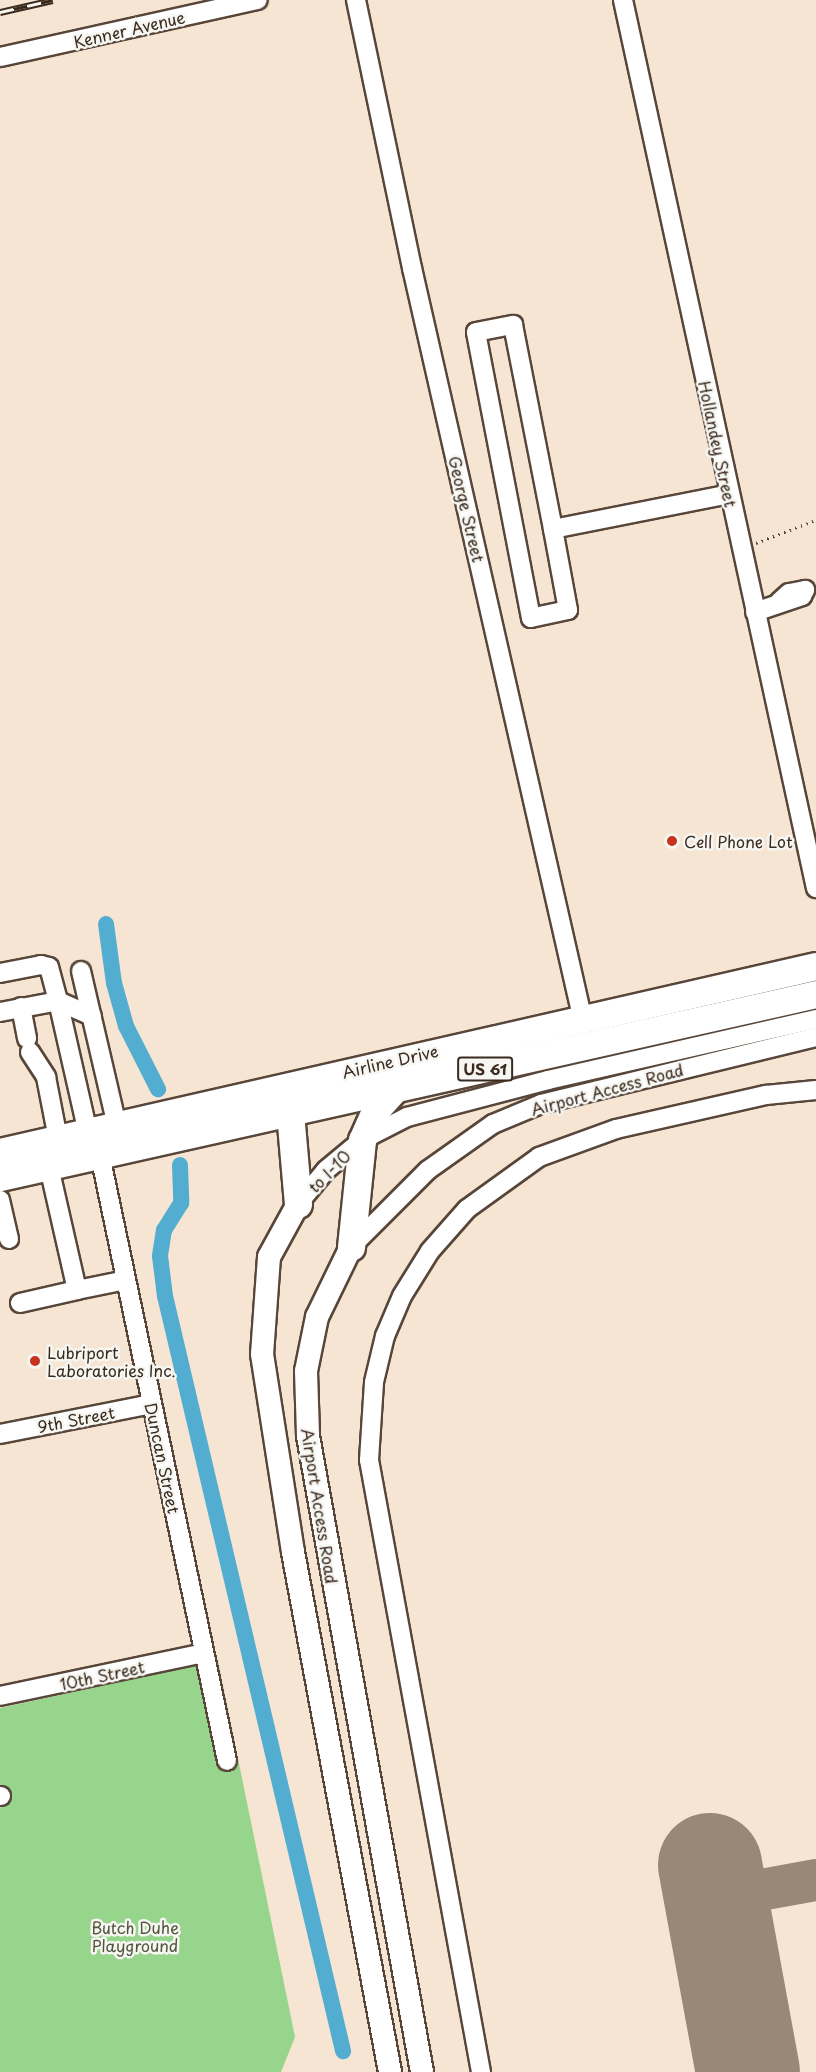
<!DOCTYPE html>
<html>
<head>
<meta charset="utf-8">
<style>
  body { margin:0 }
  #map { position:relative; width:816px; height:2072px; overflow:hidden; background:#f5e5d2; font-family:"Playpen Sans",sans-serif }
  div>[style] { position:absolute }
  .green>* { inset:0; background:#96d58b }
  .canal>* { height:16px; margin:-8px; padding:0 8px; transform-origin:8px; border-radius:8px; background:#52add0 }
  .taxiway>* { height:42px; margin:-21px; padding:0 21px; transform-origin:21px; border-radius:21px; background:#988878 }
  .runway>* { height:104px; margin:-52px; padding:0 52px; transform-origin:52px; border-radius:52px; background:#988878 }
  .path>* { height:3px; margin-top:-1.5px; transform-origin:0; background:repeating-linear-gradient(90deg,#574639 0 1.5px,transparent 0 6px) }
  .roads { filter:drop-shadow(2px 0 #574639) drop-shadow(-2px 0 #574639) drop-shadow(0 2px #574639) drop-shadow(0 -2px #574639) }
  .minor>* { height:18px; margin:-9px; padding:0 9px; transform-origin:9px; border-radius:9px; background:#fff }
  .major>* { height:22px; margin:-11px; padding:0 11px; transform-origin:11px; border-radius:11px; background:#fff }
  .highway>* { height:27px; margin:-13.5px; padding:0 13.5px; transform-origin:13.5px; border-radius:13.5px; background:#fff }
  .rail>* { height:7px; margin-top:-3.5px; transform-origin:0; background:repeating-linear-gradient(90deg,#f6f6f2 0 14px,#3b2a1e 0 28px); box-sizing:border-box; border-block:2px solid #3b2a1e }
  .dots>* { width:16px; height:16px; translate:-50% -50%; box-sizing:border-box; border:3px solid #f6f6f2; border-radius:50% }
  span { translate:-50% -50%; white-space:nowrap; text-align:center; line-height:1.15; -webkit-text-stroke:5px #f6f6f2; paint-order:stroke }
  .shield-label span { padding:2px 4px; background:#f6f6f2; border:2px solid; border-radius:4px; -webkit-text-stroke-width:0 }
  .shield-label { font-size:15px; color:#3b2a1e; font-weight:700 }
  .street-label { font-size:16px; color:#3b2a1e }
  .poi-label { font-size:16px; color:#3b2a1e }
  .left { translate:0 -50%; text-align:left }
  .park-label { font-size:16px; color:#525539 }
</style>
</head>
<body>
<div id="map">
  <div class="green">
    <i style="clip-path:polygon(218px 1661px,295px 2037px,281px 2072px,0 2072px,0 1708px)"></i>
  </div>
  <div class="canal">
    <i style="left:106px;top:924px;width:60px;rotate:82.3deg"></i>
    <i style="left:114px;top:983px;width:45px;rotate:74.4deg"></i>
    <i style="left:126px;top:1026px;width:71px;rotate:63.1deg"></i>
    <i style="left:180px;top:1165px;width:38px;rotate:88deg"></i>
    <i style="left:181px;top:1203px;width:32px;rotate:122deg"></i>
    <i style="left:164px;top:1230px;width:26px;rotate:99deg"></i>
    <i style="left:160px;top:1256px;width:40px;rotate:82.9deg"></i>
    <i style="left:165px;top:1296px;width:776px;rotate:76.73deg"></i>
  </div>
  <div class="taxiway">
    <i style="left:716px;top:1898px;width:102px;rotate:-10.2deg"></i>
  </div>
  <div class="runway">
    <i style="left:710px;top:1865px;width:210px;rotate:79.6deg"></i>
  </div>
  <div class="path">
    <i style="left:756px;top:543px;width:64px;rotate:-21deg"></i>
  </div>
  <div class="roads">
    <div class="minor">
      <i style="left:356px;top:0;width:274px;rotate:78.2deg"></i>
      <i style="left:412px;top:268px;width:767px;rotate:77.2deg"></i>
      <i style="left:623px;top:0;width:909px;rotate:77.74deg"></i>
      <i style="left:0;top:57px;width:264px;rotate:-12.5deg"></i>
      <i style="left:553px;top:529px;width:82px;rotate:79.5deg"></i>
      <i style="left:568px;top:610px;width:38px;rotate:168deg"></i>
      <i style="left:531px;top:618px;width:291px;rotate:-100.9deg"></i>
      <i style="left:476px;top:332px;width:38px;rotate:-11deg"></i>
      <i style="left:513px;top:325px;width:208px;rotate:78.9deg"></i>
      <i style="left:553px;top:529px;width:179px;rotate:-11.2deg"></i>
      <i style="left:755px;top:612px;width:50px;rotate:-18.8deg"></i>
      <i style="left:802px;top:596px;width:7px;rotate:-63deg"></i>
      <i style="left:805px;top:590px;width:16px;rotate:169deg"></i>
      <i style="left:789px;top:593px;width:13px;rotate:138deg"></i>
      <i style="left:81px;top:971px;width:159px;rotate:76.9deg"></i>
      <i style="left:0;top:973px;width:42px;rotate:-11deg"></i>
      <i style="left:41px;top:965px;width:8px;rotate:14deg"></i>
      <i style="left:49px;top:967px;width:35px;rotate:75deg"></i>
      <i style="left:58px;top:1001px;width:37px;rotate:24deg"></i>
      <i style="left:21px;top:1007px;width:32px;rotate:79deg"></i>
      <i style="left:0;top:1012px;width:59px;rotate:-10.7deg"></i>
      <i style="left:58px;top:1001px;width:135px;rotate:77.2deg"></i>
      <i style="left:30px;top:1052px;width:30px;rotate:57deg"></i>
      <i style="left:46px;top:1077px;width:63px;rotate:79deg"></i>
      <i style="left:100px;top:1155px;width:619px;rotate:78.16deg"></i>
      <i style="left:49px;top:1167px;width:126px;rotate:77.2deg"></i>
      <i style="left:77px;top:1290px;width:50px;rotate:-11.5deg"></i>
      <i style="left:0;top:1200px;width:40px;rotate:77deg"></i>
      <i style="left:298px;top:1204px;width:44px;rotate:-50.5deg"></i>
      <i style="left:326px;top:1170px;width:47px;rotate:-39.8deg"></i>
      <i style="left:362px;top:1140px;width:51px;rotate:-27.1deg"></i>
      <i style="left:407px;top:1117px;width:146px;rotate:-14.7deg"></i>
      <i style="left:548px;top:1080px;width:275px;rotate:-12.8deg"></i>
      <i style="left:351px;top:1247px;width:109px;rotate:-45deg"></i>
      <i style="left:428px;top:1170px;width:80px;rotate:-35.3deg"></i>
      <i style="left:493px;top:1124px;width:52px;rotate:-22.6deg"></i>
      <i style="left:541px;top:1104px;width:283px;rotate:-13.7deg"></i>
      <i style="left:20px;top:1303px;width:58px;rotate:-12.8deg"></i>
      <i style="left:0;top:1434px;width:154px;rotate:-11.2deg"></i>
      <i style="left:0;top:1696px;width:208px;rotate:-11.9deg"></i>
      <i style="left:0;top:1796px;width:1px"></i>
      <i style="left:481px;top:2072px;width:622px;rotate:-100.37deg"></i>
      <i style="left:369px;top:1460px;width:78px;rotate:-86.3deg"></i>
      <i style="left:374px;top:1382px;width:47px;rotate:-76.6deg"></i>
      <i style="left:385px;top:1336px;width:43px;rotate:-67deg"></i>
      <i style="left:402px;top:1296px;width:53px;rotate:-58.1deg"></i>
      <i style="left:430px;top:1251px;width:56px;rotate:-48.6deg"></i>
      <i style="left:467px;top:1209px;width:89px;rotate:-35.8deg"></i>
      <i style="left:539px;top:1157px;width:82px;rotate:-20deg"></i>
      <i style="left:616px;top:1129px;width:154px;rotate:-12.8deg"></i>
      <i style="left:766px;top:1095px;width:50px;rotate:-5.7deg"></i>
    </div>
    <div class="major">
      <i style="left:298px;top:1204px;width:60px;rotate:118.7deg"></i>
      <i style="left:269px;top:1257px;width:97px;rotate:94.1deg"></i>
      <i style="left:262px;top:1354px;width:200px;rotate:81.1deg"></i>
      <i style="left:293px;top:1552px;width:529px;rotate:79.43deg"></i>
      <i style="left:351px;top:1247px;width:78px;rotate:115.9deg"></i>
      <i style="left:317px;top:1317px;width:55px;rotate:101.5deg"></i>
      <i style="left:306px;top:1371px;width:65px;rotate:88.2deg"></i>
      <i style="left:308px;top:1436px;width:646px;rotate:79.84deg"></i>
    </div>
    <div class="highway">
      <i style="left:0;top:1152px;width:837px;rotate:-12.84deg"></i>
      <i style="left:0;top:1177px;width:836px;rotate:-12.64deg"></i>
      <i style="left:298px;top:1204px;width:92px;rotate:-95deg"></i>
      <i style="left:290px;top:1112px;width:17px;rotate:-54deg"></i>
      <i style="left:351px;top:1247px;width:108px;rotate:-84.1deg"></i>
      <i style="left:362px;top:1140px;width:32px;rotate:-66deg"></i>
      <i style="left:375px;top:1111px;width:30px;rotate:-48deg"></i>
    </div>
  </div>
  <div class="rail">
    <i style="left:0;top:12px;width:54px;rotate:-12.8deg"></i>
  </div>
  <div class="dots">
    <i style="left:672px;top:841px;background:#c8321e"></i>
    <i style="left:35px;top:1361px;background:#c8321e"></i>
  </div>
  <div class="shield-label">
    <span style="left:485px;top:1069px">US 61</span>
  </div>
  <div class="street-label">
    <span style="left:129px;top:29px;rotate:-13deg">Kenner Avenue</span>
    <span style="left:718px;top:444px;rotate:78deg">Hollandey Street</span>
    <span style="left:467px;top:509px;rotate:77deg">George Street</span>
    <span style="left:390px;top:1061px;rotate:-13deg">Airline Drive</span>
    <span style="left:607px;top:1089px;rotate:-15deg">Airport Access Road</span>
    <span style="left:329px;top:1171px;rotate:-45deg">to I-10</span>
    <span style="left:76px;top:1419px;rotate:-11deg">9th Street</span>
    <span style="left:163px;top:1458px;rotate:78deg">Duncan Street</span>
    <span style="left:320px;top:1506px;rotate:81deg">Airport Access Road</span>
    <span style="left:102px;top:1675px;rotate:-12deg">10th Street</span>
  </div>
  <div class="poi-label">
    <span class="left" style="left:684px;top:841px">Cell Phone Lot</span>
    <span class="left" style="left:47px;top:1361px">Lubriport<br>Laboratories Inc.</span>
  </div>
  <div class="park-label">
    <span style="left:135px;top:1936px">Butch Duhe<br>Playground</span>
  </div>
</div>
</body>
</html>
